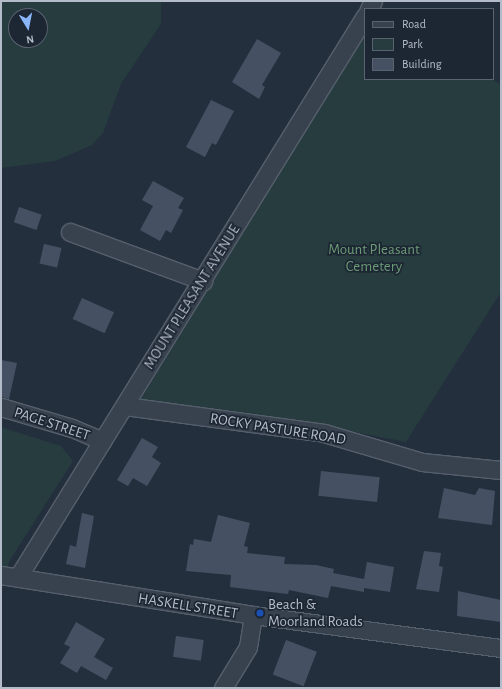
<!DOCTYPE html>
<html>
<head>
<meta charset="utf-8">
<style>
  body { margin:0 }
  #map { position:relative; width:502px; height:689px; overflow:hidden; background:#242f3e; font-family:"Alegreya Sans",sans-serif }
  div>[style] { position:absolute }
  .green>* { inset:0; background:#263c3f }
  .building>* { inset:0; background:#455162; transform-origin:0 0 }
  .roads { filter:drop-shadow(1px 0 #565f6c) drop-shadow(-1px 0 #565f6c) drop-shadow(0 1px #565f6c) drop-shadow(0 -1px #565f6c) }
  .minor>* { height:17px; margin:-8.5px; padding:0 8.5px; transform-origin:8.5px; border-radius:8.5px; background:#38414e }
  .dots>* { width:11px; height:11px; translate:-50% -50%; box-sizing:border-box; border:2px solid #1d2633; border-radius:50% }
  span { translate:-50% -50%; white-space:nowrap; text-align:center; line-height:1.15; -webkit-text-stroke:3.5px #1d2633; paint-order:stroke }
  .park-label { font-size:15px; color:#6b9a76 }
  .street-label { font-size:15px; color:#b4bcc9 }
  .poi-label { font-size:15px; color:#b4bcc9 }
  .left { translate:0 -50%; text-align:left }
  .frame { position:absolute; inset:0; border:2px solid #b4bcc9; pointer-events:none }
  .legend { position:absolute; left:364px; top:8px; width:130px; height:72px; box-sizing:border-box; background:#1d2633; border:1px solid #59626f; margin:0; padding:5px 7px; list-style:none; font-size:12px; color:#b4bcc9 }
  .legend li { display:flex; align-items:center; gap:8px; height:20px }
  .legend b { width:20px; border:1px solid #59626f }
  .north { position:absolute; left:8px; top:8px; width:40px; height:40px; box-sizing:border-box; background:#1d2633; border:1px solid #59626f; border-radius:50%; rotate:170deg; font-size:11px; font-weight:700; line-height:16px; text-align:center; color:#b4bcc9 }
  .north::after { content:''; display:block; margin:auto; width:14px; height:18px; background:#8ab4f8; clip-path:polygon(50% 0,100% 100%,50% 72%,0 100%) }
</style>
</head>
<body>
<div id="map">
  <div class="green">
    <i style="clip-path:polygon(evenodd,1px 1px,161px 1px,161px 24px,121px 84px,103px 133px,92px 145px,55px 161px,1px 168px,1px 1px,16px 16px,40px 16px,40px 40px,16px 40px,16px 16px)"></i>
    <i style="clip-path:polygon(365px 32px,365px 79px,492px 79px,501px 85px,501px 292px,406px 442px,324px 426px,141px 399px)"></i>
    <i style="clip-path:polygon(1px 427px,61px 446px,73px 461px,10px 560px,1px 582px)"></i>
  </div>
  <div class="building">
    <i style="clip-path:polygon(257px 39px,281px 53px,262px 85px,265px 87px,259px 99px,232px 82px)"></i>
    <i style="clip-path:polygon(211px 100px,234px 111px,216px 145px,212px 143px,205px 157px,186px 147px)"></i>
    <i style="clip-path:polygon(153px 181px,184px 198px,178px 208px,183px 210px,171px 233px,166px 230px,160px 241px,140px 230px,153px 206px,142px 200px)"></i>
    <i style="left:19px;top:207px;width:24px;height:16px;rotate:19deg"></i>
    <i style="left:44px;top:244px;width:18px;height:20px;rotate:13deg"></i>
    <i style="left:82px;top:298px;width:35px;height:23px;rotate:24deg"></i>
    <i style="clip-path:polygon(1px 360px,17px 363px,9px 399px,1px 397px)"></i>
    <i style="clip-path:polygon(142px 438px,158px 447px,152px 457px,161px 463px,147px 486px,133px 478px,128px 486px,117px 480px)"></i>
    <i style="left:321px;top:471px;width:59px;height:25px;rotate:6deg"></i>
    <i style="clip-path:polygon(444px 488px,475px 495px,479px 488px,495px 491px,492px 525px,438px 518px)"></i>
    <i style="clip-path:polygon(82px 513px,94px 516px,85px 568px,66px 564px,70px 545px,76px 547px)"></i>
    <i style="clip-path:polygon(218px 515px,250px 523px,244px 546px,248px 547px,247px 553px,285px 557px,284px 564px,316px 565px,334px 569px,333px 573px,364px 579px,367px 562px,394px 567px,390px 592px,364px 588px,364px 592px,331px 586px,328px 598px,289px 590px,288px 594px,230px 587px,231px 575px,186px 571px,190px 544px,193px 545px,194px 539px,211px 542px)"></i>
    <i style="clip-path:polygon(424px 551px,441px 553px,439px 566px,443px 567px,439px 592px,416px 589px)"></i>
    <i style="clip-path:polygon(458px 591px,501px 600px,501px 622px,457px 616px)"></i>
    <i style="clip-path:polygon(76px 622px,105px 639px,94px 657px,113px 668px,106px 680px,81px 666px,77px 673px,60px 663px,70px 647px,64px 644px)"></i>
    <i style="left:176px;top:636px;width:28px;height:21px;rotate:8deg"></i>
    <i style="left:286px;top:640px;width:33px;height:37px;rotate:21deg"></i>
  </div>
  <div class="roads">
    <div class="minor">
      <i style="left:369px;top:9px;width:9px;rotate:-63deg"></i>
      <i style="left:70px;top:232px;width:142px;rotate:20.2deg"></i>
      <i style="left:125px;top:406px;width:201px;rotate:7.7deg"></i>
      <i style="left:324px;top:433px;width:102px;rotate:16.5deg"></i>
      <i style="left:422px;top:462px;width:79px;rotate:5.8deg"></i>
      <i style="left:1px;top:407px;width:74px;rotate:16.5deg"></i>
      <i style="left:72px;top:428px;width:33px;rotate:23deg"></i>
      <i style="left:1px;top:575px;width:255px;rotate:9deg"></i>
      <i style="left:253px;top:615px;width:250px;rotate:7.6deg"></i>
      <i style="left:18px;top:577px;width:660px;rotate:-58.26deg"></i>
      <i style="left:223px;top:688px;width:48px;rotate:-58.6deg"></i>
      <i style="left:248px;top:647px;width:32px;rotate:-81deg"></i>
    </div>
  </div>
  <div class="dots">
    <i style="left:260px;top:613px;background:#1a4fb4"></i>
  </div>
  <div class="park-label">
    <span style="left:374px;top:258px">Mount Pleasant<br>Cemetery</span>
  </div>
  <div class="street-label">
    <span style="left:192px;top:297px;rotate:-58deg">MOUNT PLEASANT AVENUE</span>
    <span style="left:52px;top:424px;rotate:18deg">PAGE STREET</span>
    <span style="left:278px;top:429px;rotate:9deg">ROCKY PASTURE ROAD</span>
    <span style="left:188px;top:606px;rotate:9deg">HASKELL STREET</span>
  </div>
  <div class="poi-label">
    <span class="left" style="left:268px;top:613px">Beach &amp;<br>Moorland Roads</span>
  </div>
  <div class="frame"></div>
  <ul class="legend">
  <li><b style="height:5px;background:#38414e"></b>Road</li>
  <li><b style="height:11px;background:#263c3f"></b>Park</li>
  <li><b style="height:11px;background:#455162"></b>Building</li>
  </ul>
  <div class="north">N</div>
</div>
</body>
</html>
